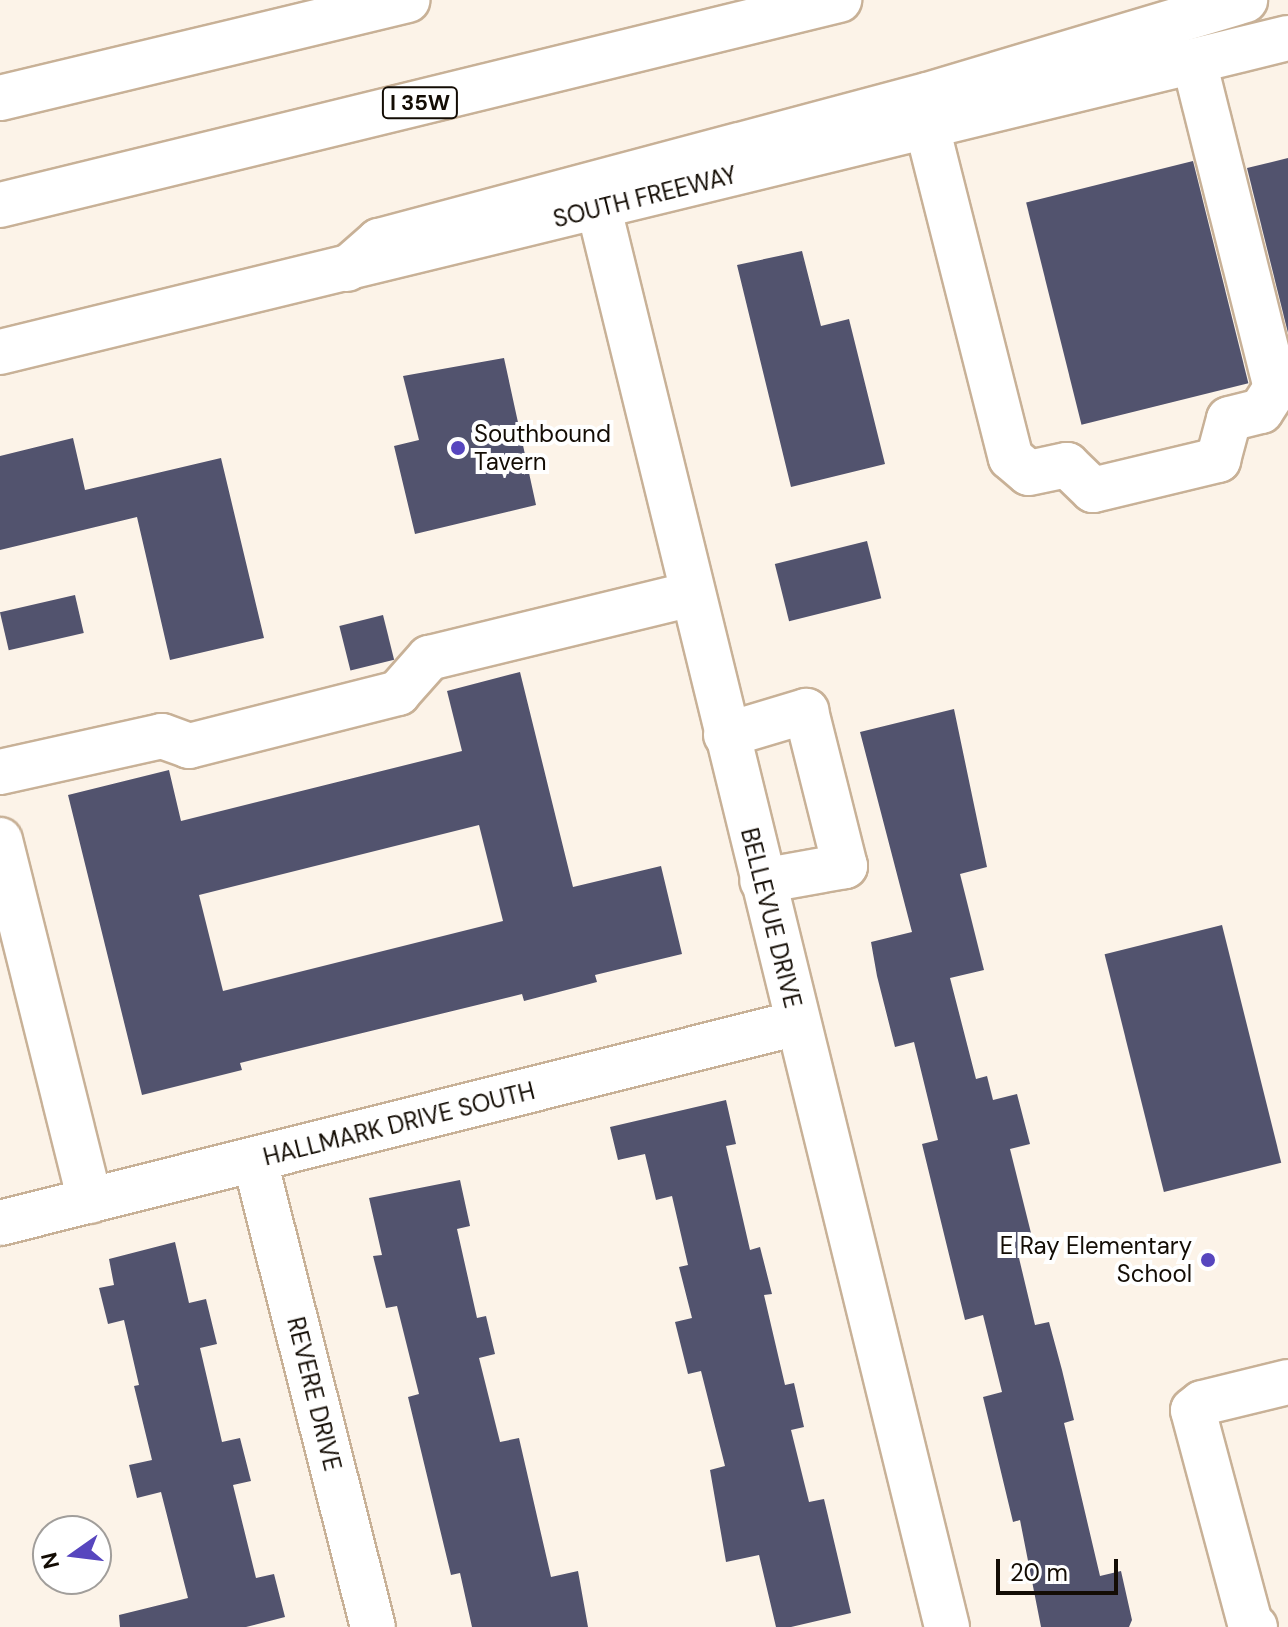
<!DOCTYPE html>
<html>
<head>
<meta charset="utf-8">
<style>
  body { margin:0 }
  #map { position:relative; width:1288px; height:1627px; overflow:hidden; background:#fcf3e8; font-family:"DM Sans",sans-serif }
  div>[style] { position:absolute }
  .building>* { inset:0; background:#52536e; transform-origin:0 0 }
  .roads { filter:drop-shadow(2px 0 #c8b197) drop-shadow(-2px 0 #c8b197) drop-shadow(0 2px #c8b197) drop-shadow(0 -2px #c8b197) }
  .minor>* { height:44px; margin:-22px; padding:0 22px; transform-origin:22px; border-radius:22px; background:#fff }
  .major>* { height:44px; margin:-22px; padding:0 22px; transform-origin:22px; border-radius:22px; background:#fff }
  .highway>* { height:44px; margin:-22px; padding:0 22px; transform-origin:22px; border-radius:22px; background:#fff }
  .dots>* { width:22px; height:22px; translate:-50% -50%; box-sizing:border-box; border:4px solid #fff; border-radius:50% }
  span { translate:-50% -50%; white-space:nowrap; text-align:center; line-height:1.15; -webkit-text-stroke:8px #fff; paint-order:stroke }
  .shield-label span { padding:2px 6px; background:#fff; border:2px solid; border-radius:6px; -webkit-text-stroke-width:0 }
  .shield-label { font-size:22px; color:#130c04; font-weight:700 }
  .street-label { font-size:24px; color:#130c04 }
  .poi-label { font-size:24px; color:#130c04 }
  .left { translate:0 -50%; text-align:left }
  .right { translate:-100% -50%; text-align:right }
  .north { position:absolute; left:32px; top:1515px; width:80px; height:80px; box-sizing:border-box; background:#fff; border:2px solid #a19e9b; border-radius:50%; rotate:256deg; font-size:22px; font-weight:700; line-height:32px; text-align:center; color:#130c04 }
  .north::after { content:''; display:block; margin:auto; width:28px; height:36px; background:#5746be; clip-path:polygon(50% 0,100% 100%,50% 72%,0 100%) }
  .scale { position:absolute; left:996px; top:1559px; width:122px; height:36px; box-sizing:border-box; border:4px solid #130c04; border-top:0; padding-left:10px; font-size:24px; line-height:28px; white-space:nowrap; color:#130c04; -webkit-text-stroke:6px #fff; paint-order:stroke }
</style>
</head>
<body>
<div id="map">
  <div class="building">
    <i style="clip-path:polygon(1288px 158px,1288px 333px,1247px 168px)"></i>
    <i style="left:1193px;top:161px;width:229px;height:172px;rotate:76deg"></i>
    <i style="clip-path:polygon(802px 251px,821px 326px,849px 319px,885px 464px,791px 487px,737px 265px)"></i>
    <i style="clip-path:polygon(504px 358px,536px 505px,415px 534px,394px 446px,419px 440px,403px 376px)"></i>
    <i style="clip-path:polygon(73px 438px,85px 490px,221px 458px,264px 638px,170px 660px,137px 517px,0 550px,0 456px)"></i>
    <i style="left:867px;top:541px;width:59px;height:95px;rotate:76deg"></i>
    <i style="left:75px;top:595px;width:39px;height:77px;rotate:77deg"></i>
    <i style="left:383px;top:615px;width:46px;height:45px;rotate:76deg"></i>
    <i style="clip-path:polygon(evenodd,520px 672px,573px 887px,661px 866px,682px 954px,595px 975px,597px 982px,524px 1001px,522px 994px,240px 1063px,242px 1070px,142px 1095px,68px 795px,169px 770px,181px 821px,462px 751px,447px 691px,520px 672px,479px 825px,503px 921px,223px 991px,199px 895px,479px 825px)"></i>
    <i style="clip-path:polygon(954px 709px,987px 867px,960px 874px,984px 970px,950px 978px,976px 1079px,987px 1076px,993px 1100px,1017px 1094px,1030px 1144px,1010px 1149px,1036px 1253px,1019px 1258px,1035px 1325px,1049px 1322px,1062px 1370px,1074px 1420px,1064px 1423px,1100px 1576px,1121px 1571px,1132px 1620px,1129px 1627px,1041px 1627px,1020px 1520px,1013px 1522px,983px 1397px,1002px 1392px,983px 1315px,965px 1320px,922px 1144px,938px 1140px,914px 1042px,895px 1047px,877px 976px,871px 942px,912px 932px,860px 732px)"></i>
    <i style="left:1222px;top:925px;width:245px;height:121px;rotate:76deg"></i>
    <i style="clip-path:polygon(726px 1100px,736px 1144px,726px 1146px,750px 1250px,760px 1247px,772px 1294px,764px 1295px,785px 1385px,794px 1383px,804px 1427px,791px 1430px,809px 1502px,824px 1499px,851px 1613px,791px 1627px,776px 1627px,759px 1555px,726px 1562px,710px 1470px,725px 1466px,701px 1371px,688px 1374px,675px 1322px,692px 1318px,679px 1267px,688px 1265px,672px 1196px,656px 1200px,645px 1154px,618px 1160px,610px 1127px)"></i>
    <i style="clip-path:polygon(460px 1180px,470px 1226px,457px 1229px,477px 1318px,486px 1316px,495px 1354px,479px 1358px,500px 1442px,519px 1438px,551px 1577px,578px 1571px,588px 1627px,472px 1627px,460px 1573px,451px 1575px,408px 1397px,419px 1394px,397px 1306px,386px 1308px,373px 1256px,382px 1255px,369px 1198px)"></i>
    <i style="clip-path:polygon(175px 1242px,189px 1303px,206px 1299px,217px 1344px,200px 1348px,222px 1442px,240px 1438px,251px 1481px,233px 1485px,256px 1578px,274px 1574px,285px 1617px,246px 1627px,120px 1627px,119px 1615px,188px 1598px,161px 1492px,137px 1498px,129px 1465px,152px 1460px,134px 1386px,139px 1385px,124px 1320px,108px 1324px,99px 1288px,114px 1285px,109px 1259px)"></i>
  </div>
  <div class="roads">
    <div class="minor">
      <i style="left:927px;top:127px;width:341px;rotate:75.8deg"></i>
      <i style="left:1011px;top:458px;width:23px;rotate:40deg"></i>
      <i style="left:1029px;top:473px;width:39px;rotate:-12deg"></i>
      <i style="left:1067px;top:465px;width:36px;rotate:44deg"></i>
      <i style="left:1093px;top:490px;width:129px;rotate:-13.5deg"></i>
      <i style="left:1218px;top:460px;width:42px;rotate:-75deg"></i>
      <i style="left:1229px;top:419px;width:33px;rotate:-14deg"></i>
      <i style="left:1261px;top:411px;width:27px;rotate:-57deg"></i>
      <i style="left:1276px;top:388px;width:337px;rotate:-104.1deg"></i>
      <i style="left:599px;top:209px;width:1460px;rotate:76.21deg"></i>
      <i style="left:726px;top:735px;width:84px;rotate:-16.7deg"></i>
      <i style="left:806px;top:711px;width:160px;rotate:75.9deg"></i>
      <i style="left:845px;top:866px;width:84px;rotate:169.8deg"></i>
      <i style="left:0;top:772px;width:166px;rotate:-12.5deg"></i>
      <i style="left:162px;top:736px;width:29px;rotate:20deg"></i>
      <i style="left:189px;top:746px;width:216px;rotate:-14.2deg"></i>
      <i style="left:398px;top:693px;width:47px;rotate:-48.5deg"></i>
      <i style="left:429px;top:658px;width:270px;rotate:-13.7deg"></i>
      <i style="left:0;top:840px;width:372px;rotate:76deg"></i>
      <i style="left:255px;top:1161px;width:481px;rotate:75.8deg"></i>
      <i style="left:0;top:1223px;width:822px;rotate:-14.09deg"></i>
      <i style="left:1255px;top:1627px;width:6px;rotate:-141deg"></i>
      <i style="left:1250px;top:1623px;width:220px;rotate:-105deg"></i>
      <i style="left:1193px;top:1410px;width:11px;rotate:-38deg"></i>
      <i style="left:1202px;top:1403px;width:89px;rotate:-13.7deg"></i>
    </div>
    <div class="major">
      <i style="left:0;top:352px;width:1326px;rotate:-13.7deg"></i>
    </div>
    <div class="highway">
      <i style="left:0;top:98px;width:419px;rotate:-13.5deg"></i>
      <i style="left:0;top:205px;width:864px;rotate:-13.73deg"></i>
      <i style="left:347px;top:269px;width:43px;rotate:-41.2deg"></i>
      <i style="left:379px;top:241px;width:567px;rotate:-14.92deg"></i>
      <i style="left:927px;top:95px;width:332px;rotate:-16.6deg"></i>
    </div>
  </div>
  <div class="dots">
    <i style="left:458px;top:448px;background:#5746be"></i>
    <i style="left:1208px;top:1260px;background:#5746be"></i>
  </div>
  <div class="shield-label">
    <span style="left:420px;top:103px">I 35W</span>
  </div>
  <div class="street-label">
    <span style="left:645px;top:197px;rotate:-14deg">SOUTH FREEWAY</span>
    <span style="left:771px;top:918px;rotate:76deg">BELLEVUE DRIVE</span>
    <span style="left:399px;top:1124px;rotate:-14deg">HALLMARK DRIVE SOUTH</span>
    <span style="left:314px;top:1394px;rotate:76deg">REVERE DRIVE</span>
  </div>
  <div class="poi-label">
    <span class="left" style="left:474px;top:448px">Southbound<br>Tavern</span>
    <span class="right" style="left:1192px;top:1260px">E Ray Elementary<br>School</span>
  </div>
  <div class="north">N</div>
  <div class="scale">20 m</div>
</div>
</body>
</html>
